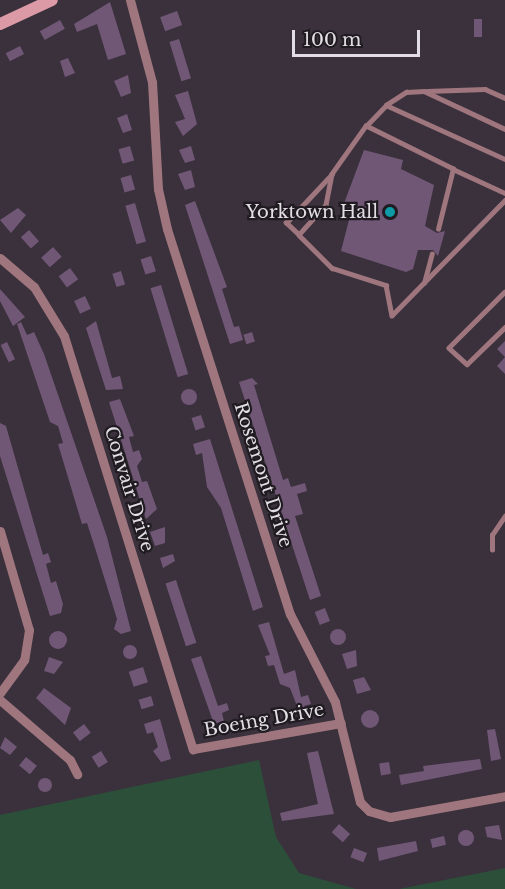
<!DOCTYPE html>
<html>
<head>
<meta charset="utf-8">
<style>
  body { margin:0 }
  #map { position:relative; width:505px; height:889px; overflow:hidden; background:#3a313c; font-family:"Libre Baskerville",serif }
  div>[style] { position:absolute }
  .green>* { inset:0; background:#2c4f3a }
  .building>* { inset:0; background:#715776; transform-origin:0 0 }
  .round { border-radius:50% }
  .lane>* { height:4.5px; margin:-2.25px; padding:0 2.25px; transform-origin:2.25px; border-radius:2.25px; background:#a0767e }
  .street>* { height:9px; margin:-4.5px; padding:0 4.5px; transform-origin:4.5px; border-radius:4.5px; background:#a0767e }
  .secondary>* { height:12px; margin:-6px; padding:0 6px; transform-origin:6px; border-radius:6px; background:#dc9aa7 }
  .dots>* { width:16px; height:16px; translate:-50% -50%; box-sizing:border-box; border:3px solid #1f1b20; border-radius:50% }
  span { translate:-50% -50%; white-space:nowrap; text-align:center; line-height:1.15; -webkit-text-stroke:4.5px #1f1b20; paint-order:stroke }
  .poi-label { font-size:18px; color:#e3dee5 }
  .right { translate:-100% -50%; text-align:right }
  .street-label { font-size:18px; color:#e3dee5 }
  .scale { position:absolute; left:292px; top:30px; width:128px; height:27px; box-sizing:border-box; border:3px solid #e3dee5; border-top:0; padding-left:8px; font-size:18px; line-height:21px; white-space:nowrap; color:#e3dee5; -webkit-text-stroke:4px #1f1b20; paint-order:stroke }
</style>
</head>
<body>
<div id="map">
  <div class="green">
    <i style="clip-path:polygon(259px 760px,276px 837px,299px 873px,356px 889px,0 889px,0 815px)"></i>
    <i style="clip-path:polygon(505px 868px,505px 889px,399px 889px)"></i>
  </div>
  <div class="building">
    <i style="clip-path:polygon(110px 2px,126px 54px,108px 60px,97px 24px,77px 32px,74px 24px)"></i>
    <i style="left:177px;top:11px;width:15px;height:18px;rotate:70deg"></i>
    <i style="left:474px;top:19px;width:8px;height:18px"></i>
    <i style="left:60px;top:20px;width:10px;height:23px;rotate:61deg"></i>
    <i style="left:179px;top:39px;width:41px;height:10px;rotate:73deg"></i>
    <i style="left:20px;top:46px;width:9px;height:16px;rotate:63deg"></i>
    <i style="clip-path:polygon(68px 58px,75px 73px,65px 77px,60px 61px)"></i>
    <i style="clip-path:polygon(128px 75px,131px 93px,121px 97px,114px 81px)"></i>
    <i style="clip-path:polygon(188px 91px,197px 124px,183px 136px,175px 122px,185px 119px,175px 95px)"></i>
    <i style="clip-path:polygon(127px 114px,132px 130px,123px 133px,117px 118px)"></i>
    <i style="left:130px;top:146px;width:15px;height:12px;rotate:74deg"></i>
    <i style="clip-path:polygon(191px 146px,195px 160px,185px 163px,179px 150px)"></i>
    <i style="clip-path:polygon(364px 150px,403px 160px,401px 169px,434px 185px,425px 226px,437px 233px,445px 231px,438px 256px,433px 250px,418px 250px,413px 269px,406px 272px,341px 251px,352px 208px,343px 206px)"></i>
    <i style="clip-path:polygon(191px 170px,195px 187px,185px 190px,178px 174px)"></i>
    <i style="left:131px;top:175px;width:15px;height:11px;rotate:74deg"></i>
    <i style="clip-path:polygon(195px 201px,227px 287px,222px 289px,234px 327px,239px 326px,243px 340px,230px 344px,185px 205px)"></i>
    <i style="left:135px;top:203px;width:40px;height:10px;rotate:74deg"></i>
    <i style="clip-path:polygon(18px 208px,26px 215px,11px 233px,0 220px)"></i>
    <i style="left:29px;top:230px;width:15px;height:11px;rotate:48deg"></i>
    <i style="left:53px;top:247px;width:13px;height:16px;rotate:48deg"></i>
    <i style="left:151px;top:256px;width:16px;height:11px;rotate:72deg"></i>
    <i style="left:70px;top:268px;width:14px;height:14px;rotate:54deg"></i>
    <i style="left:121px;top:271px;width:14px;height:9px;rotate:73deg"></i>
    <i style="left:161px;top:285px;width:93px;height:11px;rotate:73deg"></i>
    <i style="clip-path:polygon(0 289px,25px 317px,13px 326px,0 301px)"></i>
    <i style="left:85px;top:296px;width:14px;height:12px;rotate:65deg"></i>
    <i style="clip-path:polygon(96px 321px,112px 378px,120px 376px,123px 389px,106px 390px,86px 328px)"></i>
    <i style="clip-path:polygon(21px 322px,27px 335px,34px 332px,44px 354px,107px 537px,131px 631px,121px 634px,114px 629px,117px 619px,96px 551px,87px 523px,82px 524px,58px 444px,63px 443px,58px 426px,50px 422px,17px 324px)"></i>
    <i style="left:252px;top:332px;width:10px;height:9px;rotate:73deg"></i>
    <i style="clip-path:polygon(505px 341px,505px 374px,497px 366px,505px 357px,497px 349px)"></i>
    <i style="left:7px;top:342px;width:19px;height:7px;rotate:65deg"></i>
    <i style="clip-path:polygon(252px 378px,258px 384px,254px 385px,283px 480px,288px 478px,291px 487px,305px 483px,307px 491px,297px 494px,303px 514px,295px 516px,321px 596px,310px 600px,239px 382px)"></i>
    <i class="round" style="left:181px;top:389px;width:16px;height:16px"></i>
    <i style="clip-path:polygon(120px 399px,134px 436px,129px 437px,133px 452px,139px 450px,142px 459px,137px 466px,142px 482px,147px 481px,157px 509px,146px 519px,109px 402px)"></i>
    <i style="left:201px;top:415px;width:13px;height:10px;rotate:72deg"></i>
    <i style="clip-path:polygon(0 423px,6px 426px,43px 555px,48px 553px,51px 562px,46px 564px,51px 583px,56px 581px,63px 604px,61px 613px,50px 616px,0 456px)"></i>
    <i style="clip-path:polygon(210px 439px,263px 607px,253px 611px,221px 508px,207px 487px,202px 453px,196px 455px,193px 444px)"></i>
    <i style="clip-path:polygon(165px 527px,165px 543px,155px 546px,150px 532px)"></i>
    <i style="clip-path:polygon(173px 554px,175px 561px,163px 568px,160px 558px)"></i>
    <i style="left:176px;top:580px;width:66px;height:11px;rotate:72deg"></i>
    <i style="left:325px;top:608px;width:14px;height:11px;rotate:69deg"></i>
    <i style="clip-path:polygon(269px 622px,284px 674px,295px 670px,301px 697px,308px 695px,311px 704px,304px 706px,305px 712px,300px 714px,290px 688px,280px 684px,274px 665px,268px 666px,265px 656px,270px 655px,258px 625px)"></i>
    <i class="round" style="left:330px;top:629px;width:16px;height:16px"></i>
    <i class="round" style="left:49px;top:631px;width:18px;height:18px"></i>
    <i class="round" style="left:123px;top:645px;width:14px;height:14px"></i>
    <i style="clip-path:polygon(356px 650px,357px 666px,347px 669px,342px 654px)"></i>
    <i style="clip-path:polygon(201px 656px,218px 706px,227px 703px,229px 710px,222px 713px,224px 721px,214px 724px,191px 659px)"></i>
    <i style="clip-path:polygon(49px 657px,63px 662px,54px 674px,44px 671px)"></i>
    <i style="left:143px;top:667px;width:16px;height:15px;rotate:72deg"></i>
    <i style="clip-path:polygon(364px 677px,371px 690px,357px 694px,353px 680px)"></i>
    <i style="clip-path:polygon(44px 688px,71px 708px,65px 725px,36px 698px)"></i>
    <i style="left:151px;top:696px;width:10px;height:13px;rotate:73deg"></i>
    <i class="round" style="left:361px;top:710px;width:18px;height:18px"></i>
    <i style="clip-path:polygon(160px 719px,171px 759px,161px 762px,153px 751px,158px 747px,153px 732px,147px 734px,144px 724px)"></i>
    <i style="left:84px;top:724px;width:11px;height:14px;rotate:52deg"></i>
    <i style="clip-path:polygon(495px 729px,501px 759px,491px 761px,487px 730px)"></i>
    <i style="clip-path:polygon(5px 737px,17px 747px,10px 755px,0 748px)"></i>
    <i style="left:101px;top:751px;width:13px;height:11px;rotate:58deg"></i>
    <i style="clip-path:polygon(318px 751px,334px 814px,282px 821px,280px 813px,318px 804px,307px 753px)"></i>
    <i style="left:26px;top:757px;width:14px;height:11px;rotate:39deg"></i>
    <i style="clip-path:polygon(480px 759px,482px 769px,401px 785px,399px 775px,424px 771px,423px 766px)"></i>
    <i style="left:389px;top:762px;width:12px;height:10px;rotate:81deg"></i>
    <i class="round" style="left:38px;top:778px;width:14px;height:14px"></i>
    <i style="left:339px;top:824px;width:15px;height:11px;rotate:42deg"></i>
    <i style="clip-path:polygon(499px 825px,502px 840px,487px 837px,485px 827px)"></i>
    <i class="round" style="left:458px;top:830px;width:16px;height:16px"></i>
    <i style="left:444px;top:836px;width:9px;height:14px;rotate:77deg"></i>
    <i style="clip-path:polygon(416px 841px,418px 851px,379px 861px,377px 848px)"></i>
    <i style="left:354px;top:848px;width:14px;height:10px;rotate:21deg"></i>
  </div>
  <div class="lane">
    <i style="left:427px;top:91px;width:58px;rotate:-2deg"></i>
    <i style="left:485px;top:89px;width:22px;rotate:24deg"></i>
    <i style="left:386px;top:105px;width:24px;rotate:-33deg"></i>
    <i style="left:406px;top:92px;width:18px;rotate:-3deg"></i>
    <i style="left:424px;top:91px;width:89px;rotate:25.1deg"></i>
    <i style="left:366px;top:126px;width:59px;rotate:125.3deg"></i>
    <i style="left:332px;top:174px;width:32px;rotate:101deg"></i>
    <i style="left:326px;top:205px;width:40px;rotate:132deg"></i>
    <i style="left:299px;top:235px;width:47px;rotate:45deg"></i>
    <i style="left:332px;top:268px;width:57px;rotate:17.5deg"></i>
    <i style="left:386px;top:285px;width:31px;rotate:79deg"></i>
    <i style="left:392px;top:315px;width:161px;rotate:-45.5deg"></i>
    <i style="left:453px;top:169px;width:97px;rotate:-153.7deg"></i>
    <i style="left:366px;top:126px;width:29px;rotate:-46deg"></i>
    <i style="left:386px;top:105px;width:131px;rotate:24.4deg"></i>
    <i style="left:438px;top:229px;width:62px;rotate:-76deg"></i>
    <i style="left:453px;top:169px;width:57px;rotate:24.8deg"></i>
    <i style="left:299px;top:235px;width:18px;rotate:-137deg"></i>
    <i style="left:286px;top:223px;width:67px;rotate:-46.8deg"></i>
    <i style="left:424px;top:283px;width:30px;rotate:-75deg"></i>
    <i style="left:505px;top:292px;width:79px;rotate:135deg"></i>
    <i style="left:449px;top:348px;width:24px;rotate:42deg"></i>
    <i style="left:467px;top:364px;width:53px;rotate:-44.2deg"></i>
    <i style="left:492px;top:550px;width:15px;rotate:-90deg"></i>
    <i style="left:492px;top:535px;width:23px;rotate:-56deg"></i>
  </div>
  <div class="street">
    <i style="left:130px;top:0;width:85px;rotate:75deg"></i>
    <i style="left:152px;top:82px;width:107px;rotate:86.8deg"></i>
    <i style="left:158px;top:189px;width:41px;rotate:77.3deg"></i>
    <i style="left:167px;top:229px;width:404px;rotate:72.3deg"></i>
    <i style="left:290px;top:614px;width:99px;rotate:62.9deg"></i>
    <i style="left:335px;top:702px;width:103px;rotate:76deg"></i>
    <i style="left:360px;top:802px;width:13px;rotate:45deg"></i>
    <i style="left:369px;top:811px;width:22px;rotate:16deg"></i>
    <i style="left:390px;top:817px;width:117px;rotate:-10.3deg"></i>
    <i style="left:0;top:258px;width:45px;rotate:40.5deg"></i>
    <i style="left:34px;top:287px;width:57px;rotate:58.5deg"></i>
    <i style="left:64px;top:336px;width:433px;rotate:72.7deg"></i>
    <i style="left:193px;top:749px;width:150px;rotate:-10deg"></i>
    <i style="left:0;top:531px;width:103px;rotate:73.7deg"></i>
    <i style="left:29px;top:630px;width:30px;rotate:99deg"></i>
    <i style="left:24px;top:660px;width:41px;rotate:126deg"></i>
    <i style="left:0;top:700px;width:92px;rotate:40.6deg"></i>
    <i style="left:70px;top:760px;width:16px;rotate:63deg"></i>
  </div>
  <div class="secondary">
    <i style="left:0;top:24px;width:57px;rotate:-24.8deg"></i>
  </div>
  <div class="dots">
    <i style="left:390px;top:212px;background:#0f9aa8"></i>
  </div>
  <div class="poi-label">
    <span class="right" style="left:378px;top:212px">Yorktown Hall</span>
  </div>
  <div class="street-label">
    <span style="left:263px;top:475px;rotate:72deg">Rosemont Drive</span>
    <span style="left:129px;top:489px;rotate:73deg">Convair Drive</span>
    <span style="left:264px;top:720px;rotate:-10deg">Boeing Drive</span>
  </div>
  <div class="scale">100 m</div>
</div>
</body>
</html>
